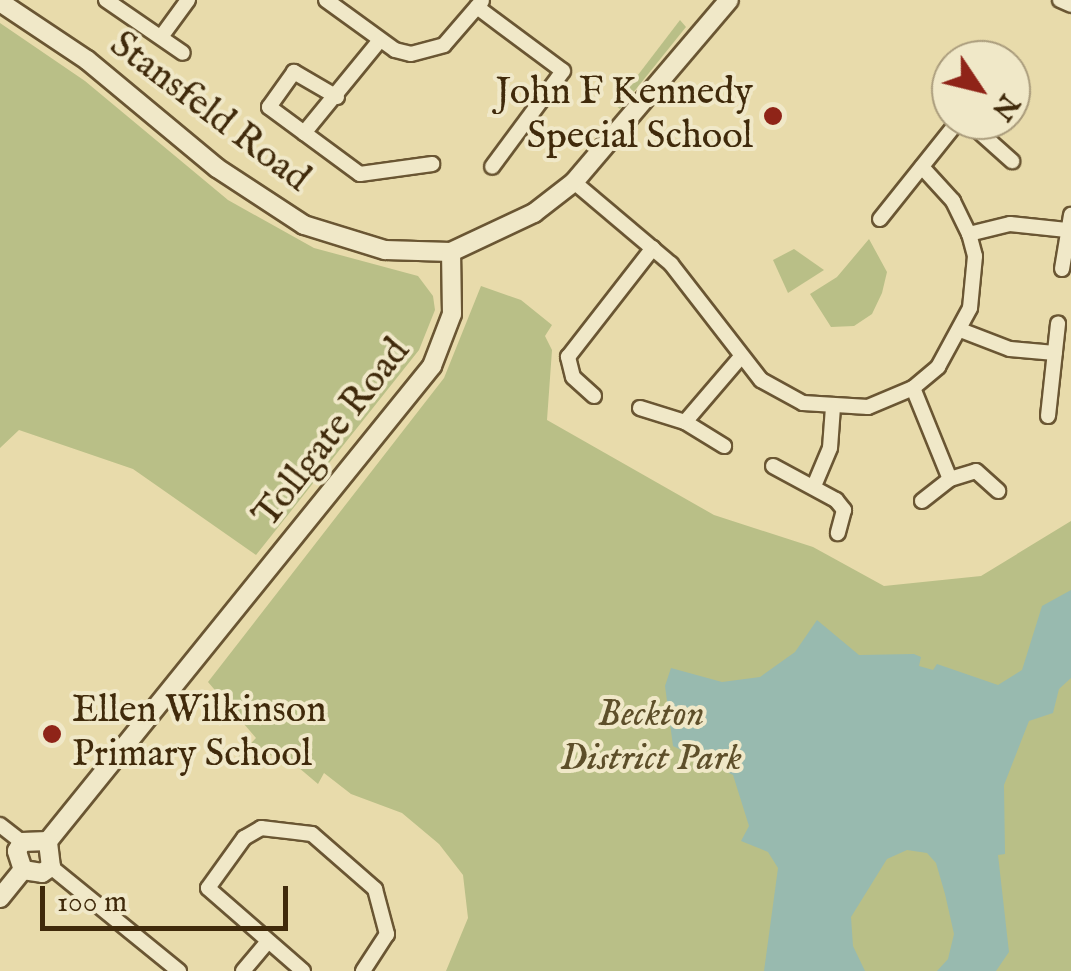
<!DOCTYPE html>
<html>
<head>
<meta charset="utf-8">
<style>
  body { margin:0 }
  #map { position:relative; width:1071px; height:971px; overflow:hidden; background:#e8dbab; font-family:"IM FELL English",serif }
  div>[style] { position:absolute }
  .green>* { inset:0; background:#b9bf87 }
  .water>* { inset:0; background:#98baaf }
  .roads { filter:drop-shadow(2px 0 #6a5633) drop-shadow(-2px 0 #6a5633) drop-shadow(0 2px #6a5633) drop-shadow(0 -2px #6a5633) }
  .minor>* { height:14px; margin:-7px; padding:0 7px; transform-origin:7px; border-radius:7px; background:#f0e8c8 }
  .tertiary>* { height:18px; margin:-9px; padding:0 9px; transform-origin:9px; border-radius:9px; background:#f0e8c8 }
  .dots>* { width:28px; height:28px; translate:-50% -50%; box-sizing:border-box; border:5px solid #f0e8c8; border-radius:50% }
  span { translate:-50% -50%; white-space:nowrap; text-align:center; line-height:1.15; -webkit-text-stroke:8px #f0e8c8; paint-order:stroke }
  .poi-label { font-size:38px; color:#402a0b }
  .right { translate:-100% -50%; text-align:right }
  .left { translate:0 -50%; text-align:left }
  .street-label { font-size:38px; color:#402a0b }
  .park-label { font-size:38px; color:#5e4f2a; font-style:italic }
  .north { position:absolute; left:931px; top:40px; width:100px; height:100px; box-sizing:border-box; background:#f0e8c8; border:2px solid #aa9c7c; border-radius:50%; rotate:125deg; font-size:28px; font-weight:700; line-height:40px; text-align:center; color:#402a0b }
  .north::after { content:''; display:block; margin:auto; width:35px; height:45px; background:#8f2418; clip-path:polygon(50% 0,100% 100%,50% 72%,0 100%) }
  .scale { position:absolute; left:40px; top:886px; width:248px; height:45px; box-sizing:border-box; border:5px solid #402a0b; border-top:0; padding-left:12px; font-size:30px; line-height:35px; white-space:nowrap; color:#402a0b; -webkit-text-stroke:8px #f0e8c8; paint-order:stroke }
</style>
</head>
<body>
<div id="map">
  <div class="green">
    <i style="clip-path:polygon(680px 20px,686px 27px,620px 109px,615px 105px)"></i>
    <i style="clip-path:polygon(0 23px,85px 81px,228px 200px,314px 248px,418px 276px,433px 296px,435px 310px,419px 350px,256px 555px,133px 469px,19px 430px,0 448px)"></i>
    <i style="clip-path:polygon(869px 239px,887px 272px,882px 293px,872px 314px,854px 326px,831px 327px,810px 294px,837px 277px)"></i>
    <i style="clip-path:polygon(794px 249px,824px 270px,788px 293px,773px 260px)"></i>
    <i style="clip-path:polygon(481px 286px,521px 300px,552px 325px,545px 336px,552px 350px,547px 420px,714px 515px,813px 547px,884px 586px,981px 576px,1071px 521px,1071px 971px,446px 971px,468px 918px,463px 875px,439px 844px,402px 813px,351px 794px,324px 773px,318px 784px,285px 756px,245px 754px,235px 760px,256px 738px,208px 682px,444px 378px)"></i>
  </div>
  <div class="water">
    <i style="clip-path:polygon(1071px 590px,1071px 678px,1059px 689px,1053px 713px,1029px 721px,1004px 785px,1005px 854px,998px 855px,1009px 952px,996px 971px,937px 971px,948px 959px,954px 934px,945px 894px,936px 863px,927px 853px,907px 850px,887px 859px,851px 917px,853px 946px,865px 971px,764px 971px,778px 868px,768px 852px,741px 841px,749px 826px,733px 775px,673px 746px,665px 686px,671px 668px,722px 682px,760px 677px,795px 652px,817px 620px,859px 655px,914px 654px,921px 657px,919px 666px,933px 670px,937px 664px,998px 685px,1022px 670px,1042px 606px)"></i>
  </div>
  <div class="roads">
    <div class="minor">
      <i style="left:106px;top:0;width:93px;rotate:34.5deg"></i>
      <i style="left:326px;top:0;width:85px;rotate:35.9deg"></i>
      <i style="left:395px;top:50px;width:16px;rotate:14deg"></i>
      <i style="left:411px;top:54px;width:34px;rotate:-15deg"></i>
      <i style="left:444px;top:45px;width:58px;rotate:-49.2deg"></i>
      <i style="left:1060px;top:0;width:12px;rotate:24deg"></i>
      <i style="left:477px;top:7px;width:107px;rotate:36.7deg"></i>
      <i style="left:563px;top:71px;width:119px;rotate:126.5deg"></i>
      <i style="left:161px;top:37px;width:46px;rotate:-53.9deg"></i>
      <i style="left:337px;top:97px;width:50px;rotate:-149.8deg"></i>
      <i style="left:294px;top:72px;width:43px;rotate:125.5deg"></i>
      <i style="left:269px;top:107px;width:113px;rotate:36.4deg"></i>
      <i style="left:360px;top:174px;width:73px;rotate:-7.9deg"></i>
      <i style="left:966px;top:120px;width:62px;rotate:41.7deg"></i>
      <i style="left:304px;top:133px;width:120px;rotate:-50.7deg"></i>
      <i style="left:574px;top:182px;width:127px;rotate:40.2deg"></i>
      <i style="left:671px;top:264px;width:147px;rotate:52.2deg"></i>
      <i style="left:761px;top:380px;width:48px;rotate:28.7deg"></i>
      <i style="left:803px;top:403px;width:65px;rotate:3.5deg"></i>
      <i style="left:868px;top:407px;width:49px;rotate:-22.9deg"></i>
      <i style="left:913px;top:388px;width:33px;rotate:-40deg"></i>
      <i style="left:938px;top:367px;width:67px;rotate:-61.5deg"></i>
      <i style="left:970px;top:308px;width:52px;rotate:-84.5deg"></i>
      <i style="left:975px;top:256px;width:23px;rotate:-105deg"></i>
      <i style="left:969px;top:234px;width:37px;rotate:-116deg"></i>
      <i style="left:953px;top:201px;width:46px;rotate:-132.4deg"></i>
      <i style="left:880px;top:219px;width:127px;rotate:-51.4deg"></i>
      <i style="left:969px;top:234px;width:42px;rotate:-13.7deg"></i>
      <i style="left:1010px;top:224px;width:57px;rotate:6deg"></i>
      <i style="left:1062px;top:269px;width:55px;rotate:-80.5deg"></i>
      <i style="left:963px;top:331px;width:50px;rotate:21deg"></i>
      <i style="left:1010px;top:349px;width:45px;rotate:5.1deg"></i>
      <i style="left:913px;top:388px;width:98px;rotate:67.9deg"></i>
      <i style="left:594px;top:396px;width:28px;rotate:-138deg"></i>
      <i style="left:573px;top:377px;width:21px;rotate:-104deg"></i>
      <i style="left:568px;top:357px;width:138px;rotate:-52.1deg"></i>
      <i style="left:640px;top:408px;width:47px;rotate:17.3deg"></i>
      <i style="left:685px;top:422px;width:46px;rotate:31.6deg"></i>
      <i style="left:1048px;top:416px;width:93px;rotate:-83.8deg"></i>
      <i style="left:685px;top:422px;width:83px;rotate:-49.4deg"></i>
      <i style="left:773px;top:466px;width:72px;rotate:28.4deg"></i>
      <i style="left:836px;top:500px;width:13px;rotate:51deg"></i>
      <i style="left:844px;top:510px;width:24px;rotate:105deg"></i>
      <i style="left:814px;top:486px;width:41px;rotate:-67.2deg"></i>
      <i style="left:830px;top:448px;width:41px;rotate:-85.8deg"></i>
      <i style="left:922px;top:501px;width:36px;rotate:-38deg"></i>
      <i style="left:950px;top:479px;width:27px;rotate:-17deg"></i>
      <i style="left:976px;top:471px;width:30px;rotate:42deg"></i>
      <i style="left:0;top:825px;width:28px;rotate:38deg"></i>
      <i style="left:51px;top:867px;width:165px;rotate:39.1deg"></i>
      <i style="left:243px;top:971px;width:38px;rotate:-50deg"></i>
      <i style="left:303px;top:971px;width:126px;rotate:-138.9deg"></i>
      <i style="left:208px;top:888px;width:62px;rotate:-54.2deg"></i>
      <i style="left:244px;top:838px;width:20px;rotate:-30deg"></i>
      <i style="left:261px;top:828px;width:51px;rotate:6.7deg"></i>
      <i style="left:312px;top:834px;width:84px;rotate:41.1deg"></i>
      <i style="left:375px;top:889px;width:47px;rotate:75.1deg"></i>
      <i style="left:387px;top:934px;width:44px;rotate:123deg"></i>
    </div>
    <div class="tertiary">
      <i style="left:0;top:2px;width:105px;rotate:33.7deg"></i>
      <i style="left:87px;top:60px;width:169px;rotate:39.7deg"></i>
      <i style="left:217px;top:168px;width:104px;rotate:33.2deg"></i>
      <i style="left:304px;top:225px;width:85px;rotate:17.2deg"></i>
      <i style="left:385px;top:250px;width:66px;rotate:1.7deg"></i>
      <i style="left:451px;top:252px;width:92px;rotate:-25.2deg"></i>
      <i style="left:534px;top:213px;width:51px;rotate:-37.8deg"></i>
      <i style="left:574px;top:182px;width:239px;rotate:-49.6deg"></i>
      <i style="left:48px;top:841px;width:611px;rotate:-51.05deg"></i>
      <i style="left:432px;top:366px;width:56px;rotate:-69deg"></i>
      <i style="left:452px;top:314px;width:62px;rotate:-90.9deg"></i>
      <i style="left:23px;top:870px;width:19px;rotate:9deg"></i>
      <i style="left:42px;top:873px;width:11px;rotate:-34deg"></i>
      <i style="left:51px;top:867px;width:26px;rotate:-97deg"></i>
      <i style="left:23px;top:870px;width:20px;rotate:-108deg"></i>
      <i style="left:17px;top:851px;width:10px;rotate:-61deg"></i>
      <i style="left:22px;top:842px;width:26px;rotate:-2deg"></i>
      <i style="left:0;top:898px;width:36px;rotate:-51deg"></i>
    </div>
  </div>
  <div class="dots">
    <i style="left:773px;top:116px;background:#8f2418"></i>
    <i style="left:52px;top:734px;background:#8f2418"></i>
  </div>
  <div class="poi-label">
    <span class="right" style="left:753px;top:116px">John F Kennedy<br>Special School</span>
    <span class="left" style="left:72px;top:734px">Ellen Wilkinson<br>Primary School</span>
  </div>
  <div class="street-label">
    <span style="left:209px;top:113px;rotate:37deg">Stansfeld Road</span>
    <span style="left:333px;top:434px;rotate:-52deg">Tollgate Road</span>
  </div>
  <div class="park-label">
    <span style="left:651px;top:738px">Beckton<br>District Park</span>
  </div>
  <div class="north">N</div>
  <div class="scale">100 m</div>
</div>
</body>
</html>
